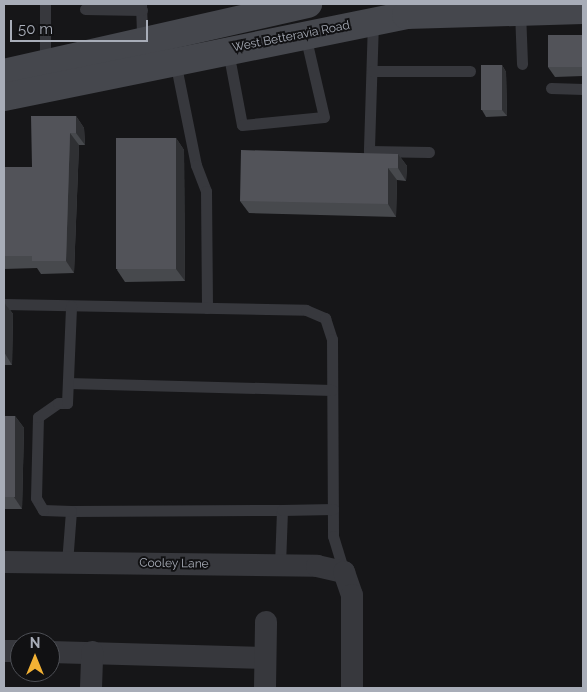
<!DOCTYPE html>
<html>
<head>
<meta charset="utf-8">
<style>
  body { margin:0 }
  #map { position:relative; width:587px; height:692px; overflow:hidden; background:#161618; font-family:Raleway,sans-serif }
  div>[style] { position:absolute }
  .lane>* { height:11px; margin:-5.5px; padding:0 5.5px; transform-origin:5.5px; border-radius:5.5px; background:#37383d }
  .street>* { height:22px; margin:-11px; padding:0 11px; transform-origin:11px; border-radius:11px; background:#37383d }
  .secondary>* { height:28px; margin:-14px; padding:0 14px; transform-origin:14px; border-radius:14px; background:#45474d }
  .wall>* { inset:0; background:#47494d }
  .shaded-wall>* { inset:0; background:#2f3033 }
  .building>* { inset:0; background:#525359; transform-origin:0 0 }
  span { translate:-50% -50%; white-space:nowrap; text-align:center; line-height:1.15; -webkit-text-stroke:4px #111113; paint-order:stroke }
  .street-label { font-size:12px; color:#a8adb8 }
  .frame { position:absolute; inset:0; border:5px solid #a8adb8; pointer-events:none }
  .north { position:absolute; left:10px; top:632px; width:50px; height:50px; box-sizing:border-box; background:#111113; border:1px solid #4d4f55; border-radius:50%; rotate:0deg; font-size:14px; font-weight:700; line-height:20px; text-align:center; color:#a8adb8 }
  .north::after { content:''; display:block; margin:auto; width:18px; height:22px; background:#f2b134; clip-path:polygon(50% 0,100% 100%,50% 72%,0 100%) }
  .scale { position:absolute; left:10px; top:20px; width:138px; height:22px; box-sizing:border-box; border:2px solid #a8adb8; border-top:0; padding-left:6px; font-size:15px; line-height:18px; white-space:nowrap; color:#a8adb8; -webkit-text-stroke:4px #111113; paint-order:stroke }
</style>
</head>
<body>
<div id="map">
  <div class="lane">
    <i style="left:45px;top:4px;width:60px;rotate:90deg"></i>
    <i style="left:141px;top:4px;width:37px;rotate:88deg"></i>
    <i style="left:85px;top:9px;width:57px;rotate:1deg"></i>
    <i style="left:520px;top:11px;width:53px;rotate:87.8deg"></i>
    <i style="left:373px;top:21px;width:130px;rotate:91.8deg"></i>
    <i style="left:369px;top:151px;width:60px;rotate:1deg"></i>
    <i style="left:228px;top:51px;width:75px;rotate:79.3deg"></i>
    <i style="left:242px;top:125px;width:82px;rotate:-5.6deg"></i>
    <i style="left:324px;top:117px;width:84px;rotate:-103deg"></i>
    <i style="left:175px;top:61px;width:106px;rotate:78.6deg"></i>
    <i style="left:196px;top:165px;width:28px;rotate:69deg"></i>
    <i style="left:206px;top:191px;width:117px;rotate:89.5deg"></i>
    <i style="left:372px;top:71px;width:98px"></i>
    <i style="left:551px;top:88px;width:32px;rotate:2deg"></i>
    <i style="left:4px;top:304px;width:302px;rotate:1.1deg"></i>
    <i style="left:306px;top:310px;width:21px;rotate:23deg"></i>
    <i style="left:325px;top:318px;width:22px;rotate:72deg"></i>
    <i style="left:332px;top:339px;width:197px;rotate:89.7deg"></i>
    <i style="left:333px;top:536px;width:38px;rotate:73deg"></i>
    <i style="left:68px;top:383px;width:264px;rotate:1.5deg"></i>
    <i style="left:71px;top:511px;width:211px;rotate:-0.3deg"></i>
    <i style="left:67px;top:563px;width:52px;rotate:-85.6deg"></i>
    <i style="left:71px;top:511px;width:28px;rotate:-178deg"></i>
    <i style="left:43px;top:510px;width:14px;rotate:-120deg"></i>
    <i style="left:36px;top:498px;width:81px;rotate:-88.6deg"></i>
    <i style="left:38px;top:417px;width:24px;rotate:-35deg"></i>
    <i style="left:58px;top:403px;width:9px"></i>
    <i style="left:67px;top:403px;width:97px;rotate:-87.6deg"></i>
    <i style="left:280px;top:565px;width:55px;rotate:-87.9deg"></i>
    <i style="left:282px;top:510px;width:51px;rotate:-1.1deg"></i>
  </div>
  <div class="street">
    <i style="left:4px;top:562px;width:313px;rotate:0.7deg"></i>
    <i style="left:317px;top:566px;width:28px;rotate:13deg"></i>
    <i style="left:344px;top:572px;width:24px;rotate:71deg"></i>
    <i style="left:352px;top:595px;width:93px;rotate:90deg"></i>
    <i style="left:4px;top:651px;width:16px"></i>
    <i style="left:50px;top:652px;width:215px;rotate:1.6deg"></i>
    <i style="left:91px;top:688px;width:36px;rotate:-88deg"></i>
    <i style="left:265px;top:688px;width:66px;rotate:-89.1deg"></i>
  </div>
  <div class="secondary">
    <i style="left:4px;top:73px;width:312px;rotate:-12.8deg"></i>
    <i style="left:4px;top:97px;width:410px;rotate:-11.5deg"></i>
    <i style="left:406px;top:15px;width:177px;rotate:-1.6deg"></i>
  </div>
  <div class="wall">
    <i style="clip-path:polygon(583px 35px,583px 76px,555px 77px,548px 67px)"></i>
    <i style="clip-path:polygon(502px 65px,506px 72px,507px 116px,486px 117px,482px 110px)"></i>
    <i style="clip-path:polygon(76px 116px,84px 128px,85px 145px,79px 145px,74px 273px,41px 274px,37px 268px,4px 269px,4px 167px,32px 167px)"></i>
    <i style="clip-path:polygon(176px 138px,184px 150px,185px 281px,125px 282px,117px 270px)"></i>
    <i style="clip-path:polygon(398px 154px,407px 166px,406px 181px,397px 180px,396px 217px,249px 213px,240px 201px)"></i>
    <i style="clip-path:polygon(4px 302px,13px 314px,12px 365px,4px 365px)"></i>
    <i style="clip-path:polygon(4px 416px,15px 416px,24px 428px,22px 509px,4px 509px)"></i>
  </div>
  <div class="shaded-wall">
    <i style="clip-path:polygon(502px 65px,506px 72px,507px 116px,502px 110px)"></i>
    <i style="clip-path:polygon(76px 116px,84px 128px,85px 145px,76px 133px)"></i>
    <i style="clip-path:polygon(70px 133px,79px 145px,74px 273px,66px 261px)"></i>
    <i style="clip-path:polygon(176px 138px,184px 150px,185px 281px,176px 269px)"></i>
    <i style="clip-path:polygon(398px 154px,407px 166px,406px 181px,398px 168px)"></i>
    <i style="clip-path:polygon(388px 168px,397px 180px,396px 217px,388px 204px)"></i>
    <i style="clip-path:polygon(4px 302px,13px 314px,12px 365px,4px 352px)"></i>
    <i style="clip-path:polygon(15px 416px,24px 428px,22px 509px,14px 497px)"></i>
  </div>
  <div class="building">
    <i style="left:583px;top:35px;width:32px;height:35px;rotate:90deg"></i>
    <i style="left:502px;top:65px;width:45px;height:21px;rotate:90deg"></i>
    <i style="clip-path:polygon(31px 116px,76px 116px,76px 133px,70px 133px,66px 261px,32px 261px,32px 256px,4px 256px,4px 167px,32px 167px)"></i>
    <i style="left:176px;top:138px;width:131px;height:60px;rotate:90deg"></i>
    <i style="clip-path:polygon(241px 150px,398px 154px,398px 168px,388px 168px,388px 204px,240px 201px)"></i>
    <i style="left:4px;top:416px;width:11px;height:81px"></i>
  </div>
  <div class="street-label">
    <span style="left:291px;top:37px;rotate:-11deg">West Betteravia Road</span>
    <span style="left:174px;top:564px;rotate:1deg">Cooley Lane</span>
  </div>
  <div class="frame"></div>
  <div class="north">N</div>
  <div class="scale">50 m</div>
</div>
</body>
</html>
